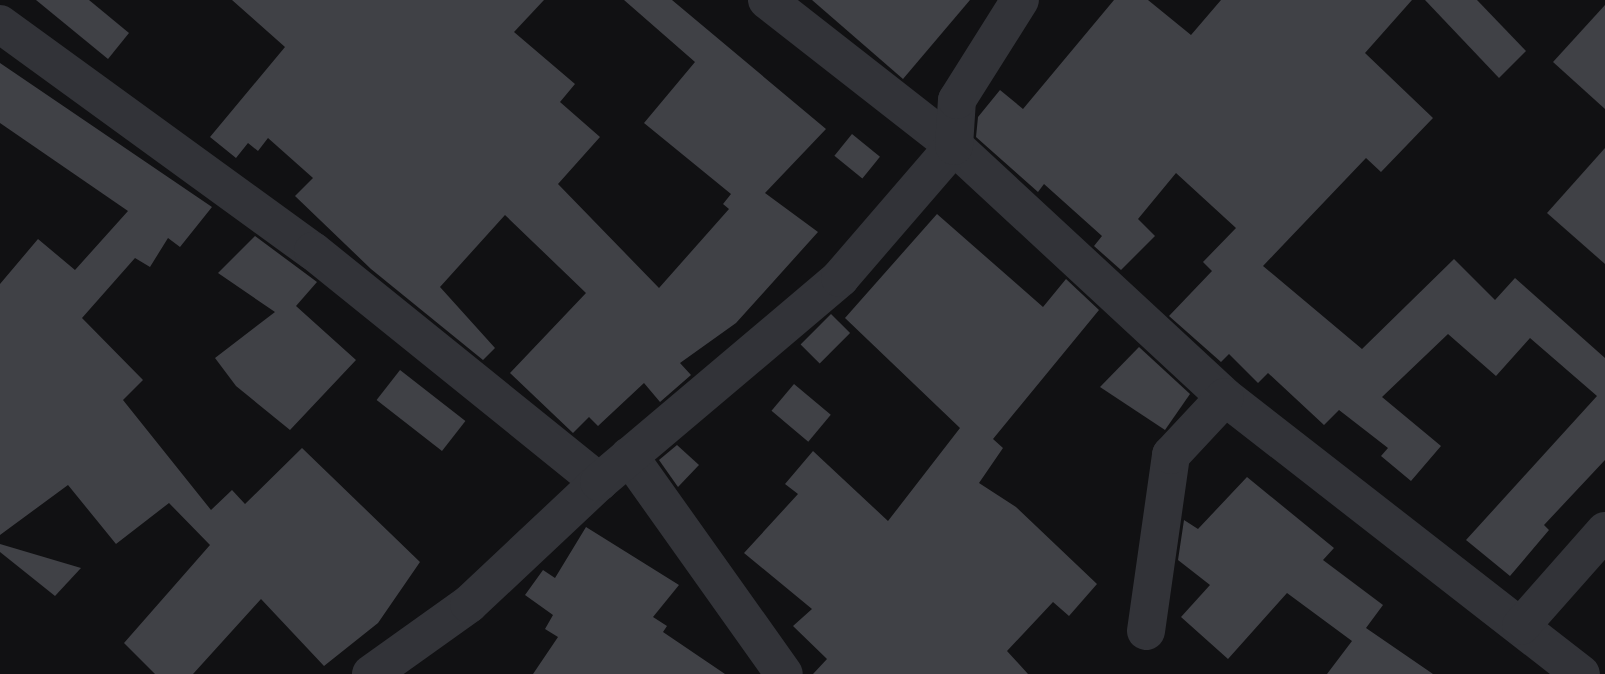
<!DOCTYPE html>
<html>
<head>
<meta charset="utf-8">
<style>
  body { margin:0 }
  #map { position:relative; width:1605px; height:674px; overflow:hidden; background:#111113; font-family:"Public Sans",sans-serif }
  div>[style] { position:absolute }
  .building>* { inset:0; background:#404146; transform-origin:0 0 }
  .minor>* { height:38px; margin:-19px; padding:0 19px; transform-origin:19px; border-radius:19px; background:#323338 }
  span { translate:-50% -50%; white-space:nowrap; text-align:center; line-height:1.15; -webkit-text-stroke:7px #0c0c0e; paint-order:stroke }
</style>
</head>
<body>
<div id="map">
  <div class="building">
    <i style="clip-path:polygon(36px 0,89px 0,129px 33px,108px 59px)"></i>
    <i style="clip-path:polygon(232px 0,544px 0,514px 32px,575px 84px,560px 102px,600px 137px,558px 184px,659px 288px,729px 209px,723px 204px,731px 194px,644px 123px,695px 62px,624px 0,672px 0,826px 129px,765px 193px,818px 232px,736px 323px,680px 363px,691px 375px,660px 402px,644px 383px,598px 426px,589px 417px,573px 433px,510px 373px,586px 293px,505px 215px,440px 287px,495px 348px,483px 360px,371px 269px,295px 196px,313px 178px,268px 138px,258px 151px,248px 143px,236px 158px,210px 137px,285px 47px)"></i>
    <i style="clip-path:polygon(812px 0,970px 0,903px 79px)"></i>
    <i style="clip-path:polygon(1114px 0,1148px 0,1191px 35px,1221px 0,1412px 0,1365px 53px,1433px 118px,1381px 172px,1366px 158px,1263px 266px,1362px 349px,1454px 259px,1495px 300px,1515px 278px,1605px 358px,1605px 460px,1544px 525px,1549px 530px,1510px 576px,1466px 540px,1597px 396px,1530px 338px,1496px 376px,1448px 334px,1382px 397px,1441px 446px,1411px 481px,1381px 456px,1388px 448px,1339px 410px,1324px 425px,1268px 373px,1258px 383px,1229px 354px,1221px 362px,1169px 316px,1212px 271px,1203px 262px,1236px 228px,1176px 173px,1138px 219px,1155px 236px,1121px 270px,1094px 246px,1102px 236px,1044px 184px,1038px 192px,976px 137px,978px 117px,1000px 90px,1023px 109px)"></i>
    <i style="clip-path:polygon(1425px 0,1477px 0,1526px 51px,1499px 78px)"></i>
    <i style="clip-path:polygon(1605px 5px,1605px 109px,1553px 62px)"></i>
    <i style="clip-path:polygon(0 63px,212px 207px,180px 247px,168px 238px,150px 267px,135px 258px,82px 318px,143px 380px,123px 400px,211px 510px,232px 490px,245px 504px,302px 448px,420px 562px,378px 623px,324px 666px,261px 599px,193px 674px,155px 674px,124px 643px,210px 545px,169px 503px,116px 544px,68px 485px,0 535px,0 284px,38px 239px,75px 270px,128px 211px,0 123px)"></i>
    <i style="left:852px;top:134px;width:36px;height:28px;rotate:39deg"></i>
    <i style="clip-path:polygon(1605px 148px,1605px 264px,1547px 213px)"></i>
    <i style="clip-path:polygon(937px 214px,1043px 307px,1066px 279px,1099px 310px,993px 439px,1003px 448px,979px 483px,1016px 507px,1097px 584px,1069px 616px,1053px 602px,1007px 651px,1028px 674px,813px 674px,827px 659px,793px 626px,812px 609px,744px 553px,798px 494px,785px 484px,813px 451px,888px 521px,960px 428px,845px 318px)"></i>
    <i style="clip-path:polygon(255px 236px,317px 282px,296px 306px,356px 360px,290px 430px,236px 386px,215px 358px,275px 312px,218px 273px)"></i>
    <i style="left:831px;top:314px;width:27px;height:43px;rotate:45deg"></i>
    <i style="clip-path:polygon(1139px 347px,1190px 394px,1165px 430px,1100px 387px)"></i>
    <i style="left:400px;top:370px;width:83px;height:38px;rotate:38deg"></i>
    <i style="left:794px;top:384px;width:48px;height:35px;rotate:40deg"></i>
    <i style="clip-path:polygon(677px 445px,699px 465px,678px 487px,659px 460px)"></i>
    <i style="clip-path:polygon(1247px 477px,1334px 548px,1323px 560px,1383px 605px,1366px 628px,1433px 674px,1327px 674px,1352px 641px,1287px 593px,1228px 659px,1181px 617px,1210px 585px,1178px 560px,1184px 520px,1198px 529px)"></i>
    <i style="clip-path:polygon(586px 527px,679px 585px,653px 617px,667px 626px,663px 632px,725px 674px,533px 674px,558px 637px,545px 629px,553px 615px,525px 595px,543px 570px,555px 578px)"></i>
    <i style="clip-path:polygon(0 544px,81px 568px,55px 596px,0 552px)"></i>
  </div>
  <div class="minor">
    <i style="left:767px;top:0;width:237px;rotate:38deg"></i>
    <i style="left:954px;top:146px;width:369px;rotate:42.8deg"></i>
    <i style="left:1225px;top:397px;width:451px;rotate:37.9deg"></i>
    <i style="left:0;top:24px;width:387px;rotate:36deg"></i>
    <i style="left:313px;top:251px;width:368px;rotate:38.9deg"></i>
    <i style="left:629px;top:456px;width:267px;rotate:54.6deg"></i>
    <i style="left:1521px;top:626px;width:127px;rotate:-48.5deg"></i>
    <i style="left:1146px;top:631px;width:178px;rotate:-81.9deg"></i>
    <i style="left:1171px;top:455px;width:79px;rotate:-47deg"></i>
    <i style="left:371px;top:674px;width:120px;rotate:-35.5deg"></i>
    <i style="left:469px;top:604px;width:178px;rotate:-43.2deg"></i>
    <i style="left:599px;top:482px;width:316px;rotate:-40.2deg"></i>
    <i style="left:840px;top:278px;width:174px;rotate:-49.2deg"></i>
    <i style="left:954px;top:146px;width:46px;rotate:-86.3deg"></i>
    <i style="left:957px;top:100px;width:118px;rotate:-57.8deg"></i>
  </div>
</div>
</body>
</html>
